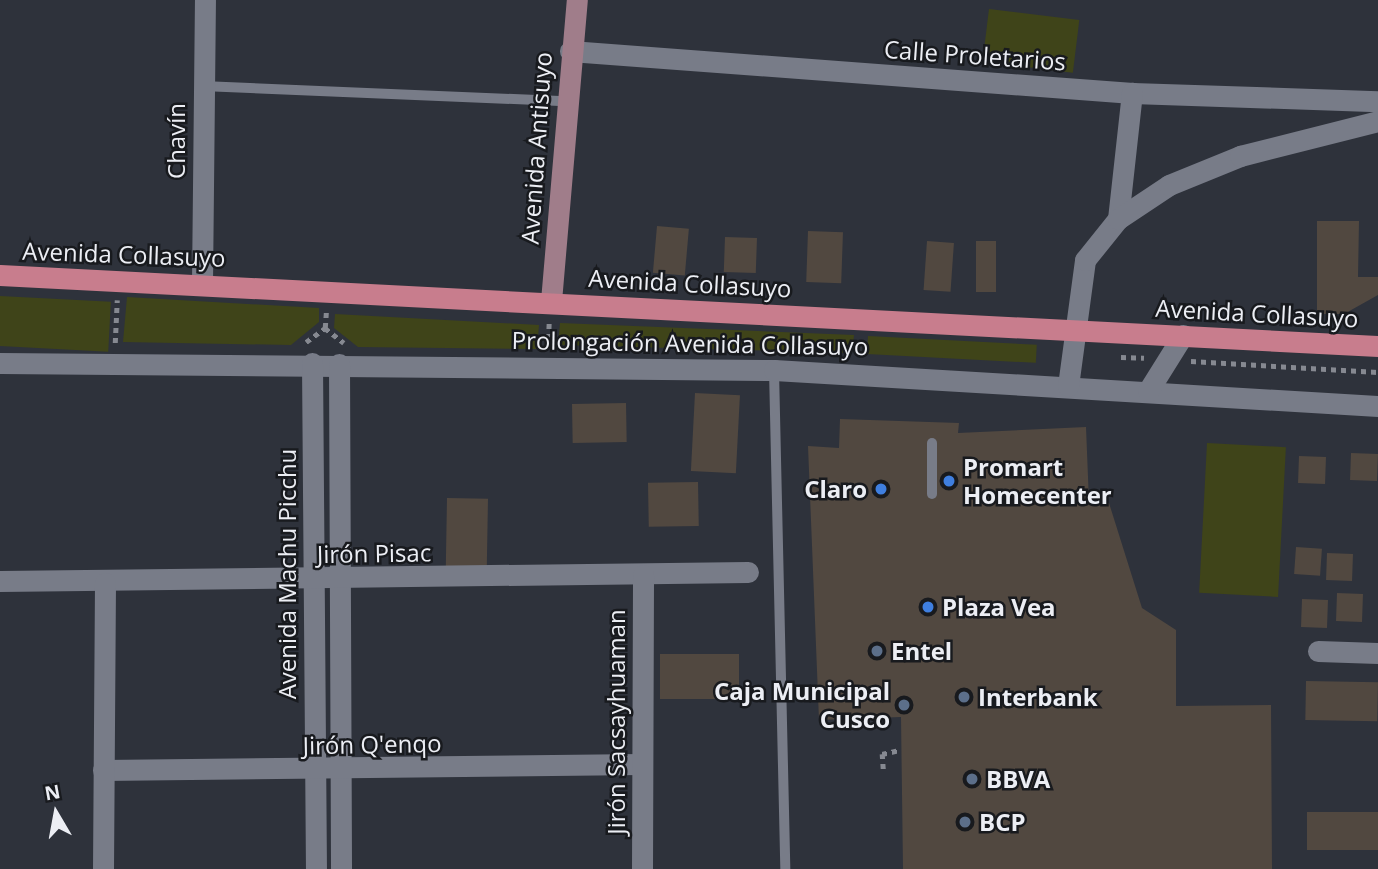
<!DOCTYPE html>
<html>
<head>
<meta charset="utf-8">
<style>
  body { margin:0 }
  #map { position:relative; width:1378px; height:869px; overflow:hidden; background:#2e323b; font-family:"Open Sans",sans-serif }
  div>[style] { position:absolute }
  .green>* { inset:0; background:#3f4419; transform-origin:0 0 }
  .building>* { inset:0; background:#514840; transform-origin:0 0 }
  .path>* { height:4.5px; margin-top:-2.25px; transform-origin:0; background:repeating-linear-gradient(90deg,#868991 0 5px,transparent 0 10px) }
  .lane>* { height:10px; margin:-5px; padding:0 5px; transform-origin:5px; border-radius:5px; background:#787c88 }
  .street>* { height:21px; margin:-10.5px; padding:0 10.5px; transform-origin:10.5px; border-radius:10.5px; background:#787c88 }
  .secondary>* { height:21px; margin:-10.5px; padding:0 10.5px; transform-origin:10.5px; border-radius:10.5px; background:#a07d8a }
  .primary>* { height:21px; margin:-10.5px; padding:0 10.5px; transform-origin:10.5px; border-radius:10.5px; background:#c87d8d }
  .dots>* { width:19px; height:19px; translate:-50% -50%; box-sizing:border-box; border:4px solid #181a1e; border-radius:50% }
  span { translate:-50% -50%; white-space:nowrap; text-align:center; line-height:1.15; -webkit-text-stroke:5px #181a1e; paint-order:stroke }
  .street-label { font-size:24px; color:#eceef4 }
  .poi-label { font-size:24px; color:#eceef4; font-weight:700 }
  .left { translate:0 -50%; text-align:left }
  .right { translate:-100% -50%; text-align:right }
  .north { position:absolute; left:21px; top:778px; width:70px; height:70px; -webkit-text-stroke:5px #181a1e; paint-order:stroke; rotate:350deg; font-size:19px; font-weight:700; line-height:28px; text-align:center; color:#eceef4 }
  .north::after { content:''; display:block; margin:auto; width:24px; height:32px; background:#eceef4; clip-path:polygon(50% 0,100% 100%,50% 72%,0 100%) }
</style>
</head>
<body>
<div id="map">
  <div class="green">
    <i style="left:989px;top:9px;width:91px;height:53px;rotate:7deg"></i>
    <i style="left:0;top:296px;width:111px;height:50px;rotate:3deg"></i>
    <i style="clip-path:polygon(127px 297px,319px 308px,319px 322px,291px 345px,123px 342px)"></i>
    <i style="clip-path:polygon(335px 314px,539px 325px,537px 349px,358px 347px,334px 328px)"></i>
    <i style="clip-path:polygon(560px 323px,854px 335px,852px 353px,558px 345px)"></i>
    <i style="left:868px;top:336px;width:169px;height:18px;rotate:3deg"></i>
    <i style="left:1207px;top:443px;width:79px;height:150px;rotate:3deg"></i>
  </div>
  <div class="building">
    <i style="clip-path:polygon(1317px 221px,1359px 221px,1358px 277px,1378px 277px,1378px 295px,1344px 314px,1317px 314px)"></i>
    <i style="left:657px;top:226px;width:32px;height:47px;rotate:5deg"></i>
    <i style="left:808px;top:231px;width:35px;height:51px;rotate:2deg"></i>
    <i style="left:725px;top:237px;width:32px;height:35px;rotate:2deg"></i>
    <i style="left:927px;top:241px;width:27px;height:49px;rotate:4deg"></i>
    <i style="left:976px;top:241px;width:20px;height:51px"></i>
    <i style="left:695px;top:393px;width:45px;height:78px;rotate:3deg"></i>
    <i style="left:626px;top:403px;width:39px;height:54px;rotate:89deg"></i>
    <i style="clip-path:polygon(840px 419px,959px 423px,958px 433px,1086px 427px,1089px 502px,1109px 503px,1142px 608px,1176px 630px,1176px 706px,1271px 705px,1272px 869px,903px 869px,901px 717px,819px 720px,808px 446px,839px 448px)"></i>
    <i style="left:1351px;top:453px;width:27px;height:27px;rotate:2deg"></i>
    <i style="left:1299px;top:456px;width:27px;height:27px;rotate:2deg"></i>
    <i style="left:698px;top:482px;width:44px;height:50px;rotate:89deg"></i>
    <i style="left:447px;top:498px;width:41px;height:68px;rotate:1deg"></i>
    <i style="left:1296px;top:547px;width:26px;height:27px;rotate:4deg"></i>
    <i style="left:1327px;top:553px;width:26px;height:27px;rotate:2deg"></i>
    <i style="left:1337px;top:593px;width:26px;height:28px;rotate:2deg"></i>
    <i style="left:1302px;top:599px;width:26px;height:28px;rotate:2deg"></i>
    <i style="left:660px;top:654px;width:79px;height:45px"></i>
    <i style="left:1306px;top:681px;width:72px;height:39px;rotate:1deg"></i>
    <i style="left:1307px;top:812px;width:71px;height:38px"></i>
  </div>
  <div class="path">
    <i style="left:325px;top:328px;width:24px;rotate:38deg"></i>
    <i style="left:325px;top:328px;width:16px;rotate:-86deg"></i>
    <i style="left:306px;top:342px;width:24px;rotate:-36deg"></i>
    <i style="left:115px;top:343px;width:43px;rotate:-87.3deg"></i>
    <i style="left:548px;top:349px;width:27px;rotate:-88deg"></i>
    <i style="left:1121px;top:357px;width:23px;rotate:2deg"></i>
    <i style="left:1191px;top:361px;width:187px;rotate:3.4deg"></i>
    <i style="left:883px;top:769px;width:15px;rotate:-94deg"></i>
    <i style="left:882px;top:754px;width:18px;rotate:-13deg"></i>
  </div>
  <div class="lane">
    <i style="left:202px;top:86px;width:364px;rotate:2.4deg"></i>
    <i style="left:774px;top:370px;width:499px;rotate:88.7deg"></i>
    <i style="left:932px;top:494px;width:51px;rotate:-90deg"></i>
  </div>
  <div class="street">
    <i style="left:570px;top:51px;width:564px;rotate:4.27deg"></i>
    <i style="left:1132px;top:93px;width:246px;rotate:1.9deg"></i>
    <i style="left:1118px;top:219px;width:127px;rotate:-83.7deg"></i>
    <i style="left:202px;top:283px;width:283px;rotate:-89.4deg"></i>
    <i style="left:0;top:363px;width:774px;rotate:0.52deg"></i>
    <i style="left:774px;top:370px;width:605px;rotate:3.41deg"></i>
    <i style="left:312px;top:363px;width:506px;rotate:89.55deg"></i>
    <i style="left:339px;top:364px;width:505px;rotate:89.77deg"></i>
    <i style="left:1068px;top:386px;width:127px;rotate:-82.3deg"></i>
    <i style="left:1085px;top:260px;width:53px;rotate:-51.2deg"></i>
    <i style="left:1118px;top:219px;width:61px;rotate:-33.7deg"></i>
    <i style="left:1169px;top:185px;width:77px;rotate:-22.2deg"></i>
    <i style="left:1240px;top:156px;width:142px;rotate:-14.2deg"></i>
    <i style="left:1148px;top:391px;width:66px;rotate:-58deg"></i>
    <i style="left:0;top:581px;width:748px;rotate:-0.69deg"></i>
    <i style="left:1318px;top:651px;width:60px;rotate:1.9deg"></i>
    <i style="left:103px;top:770px;width:539px;rotate:-0.64deg"></i>
    <i style="left:103px;top:869px;width:286px;rotate:-89.6deg"></i>
    <i style="left:642px;top:869px;width:294px;rotate:-89.8deg"></i>
  </div>
  <div class="secondary">
    <i style="left:551px;top:301px;width:302px;rotate:-85.1deg"></i>
  </div>
  <div class="primary">
    <i style="left:0;top:275px;width:1380px;rotate:2.95deg"></i>
  </div>
  <div class="dots">
    <i style="left:949px;top:481px;background:#3f7fe0"></i>
    <i style="left:881px;top:489px;background:#3f7fe0"></i>
    <i style="left:928px;top:607px;background:#3f7fe0"></i>
    <i style="left:877px;top:651px;background:#5c6f8a"></i>
    <i style="left:964px;top:697px;background:#5c6f8a"></i>
    <i style="left:904px;top:705px;background:#5c6f8a"></i>
    <i style="left:972px;top:779px;background:#5c6f8a"></i>
    <i style="left:965px;top:822px;background:#5c6f8a"></i>
  </div>
  <div class="street-label">
    <span style="left:975px;top:55px;rotate:4deg">Calle Proletarios</span>
    <span style="left:176px;top:141px;rotate:-90deg">Chavín</span>
    <span style="left:536px;top:148px;rotate:-86deg">Avenida Antisuyo</span>
    <span style="left:124px;top:254px;rotate:2deg">Avenida Collasuyo</span>
    <span style="left:690px;top:283px;rotate:3deg">Avenida Collasuyo</span>
    <span style="left:1257px;top:313px;rotate:3deg">Avenida Collasuyo</span>
    <span style="left:690px;top:343px;rotate:1deg">Prolongación Avenida Collasuyo</span>
    <span style="left:374px;top:553px;rotate:-1deg">Jirón Pisac</span>
    <span style="left:287px;top:574px;rotate:-90deg">Avenida Machu Picchu</span>
    <span style="left:616px;top:722px;rotate:-90deg">Jirón Sacsayhuaman</span>
    <span style="left:372px;top:744px;rotate:-1deg">Jirón Q'enqo</span>
  </div>
  <div class="poi-label">
    <span class="left" style="left:963px;top:481px">Promart<br>Homecenter</span>
    <span class="right" style="left:867px;top:489px">Claro</span>
    <span class="left" style="left:942px;top:607px">Plaza Vea</span>
    <span class="left" style="left:891px;top:651px">Entel</span>
    <span class="right" style="left:890px;top:705px">Caja Municipal<br>Cusco</span>
    <span class="left" style="left:978px;top:697px">Interbank</span>
    <span class="left" style="left:986px;top:779px">BBVA</span>
    <span class="left" style="left:979px;top:822px">BCP</span>
  </div>
  <div class="north">N</div>
</div>
</body>
</html>
